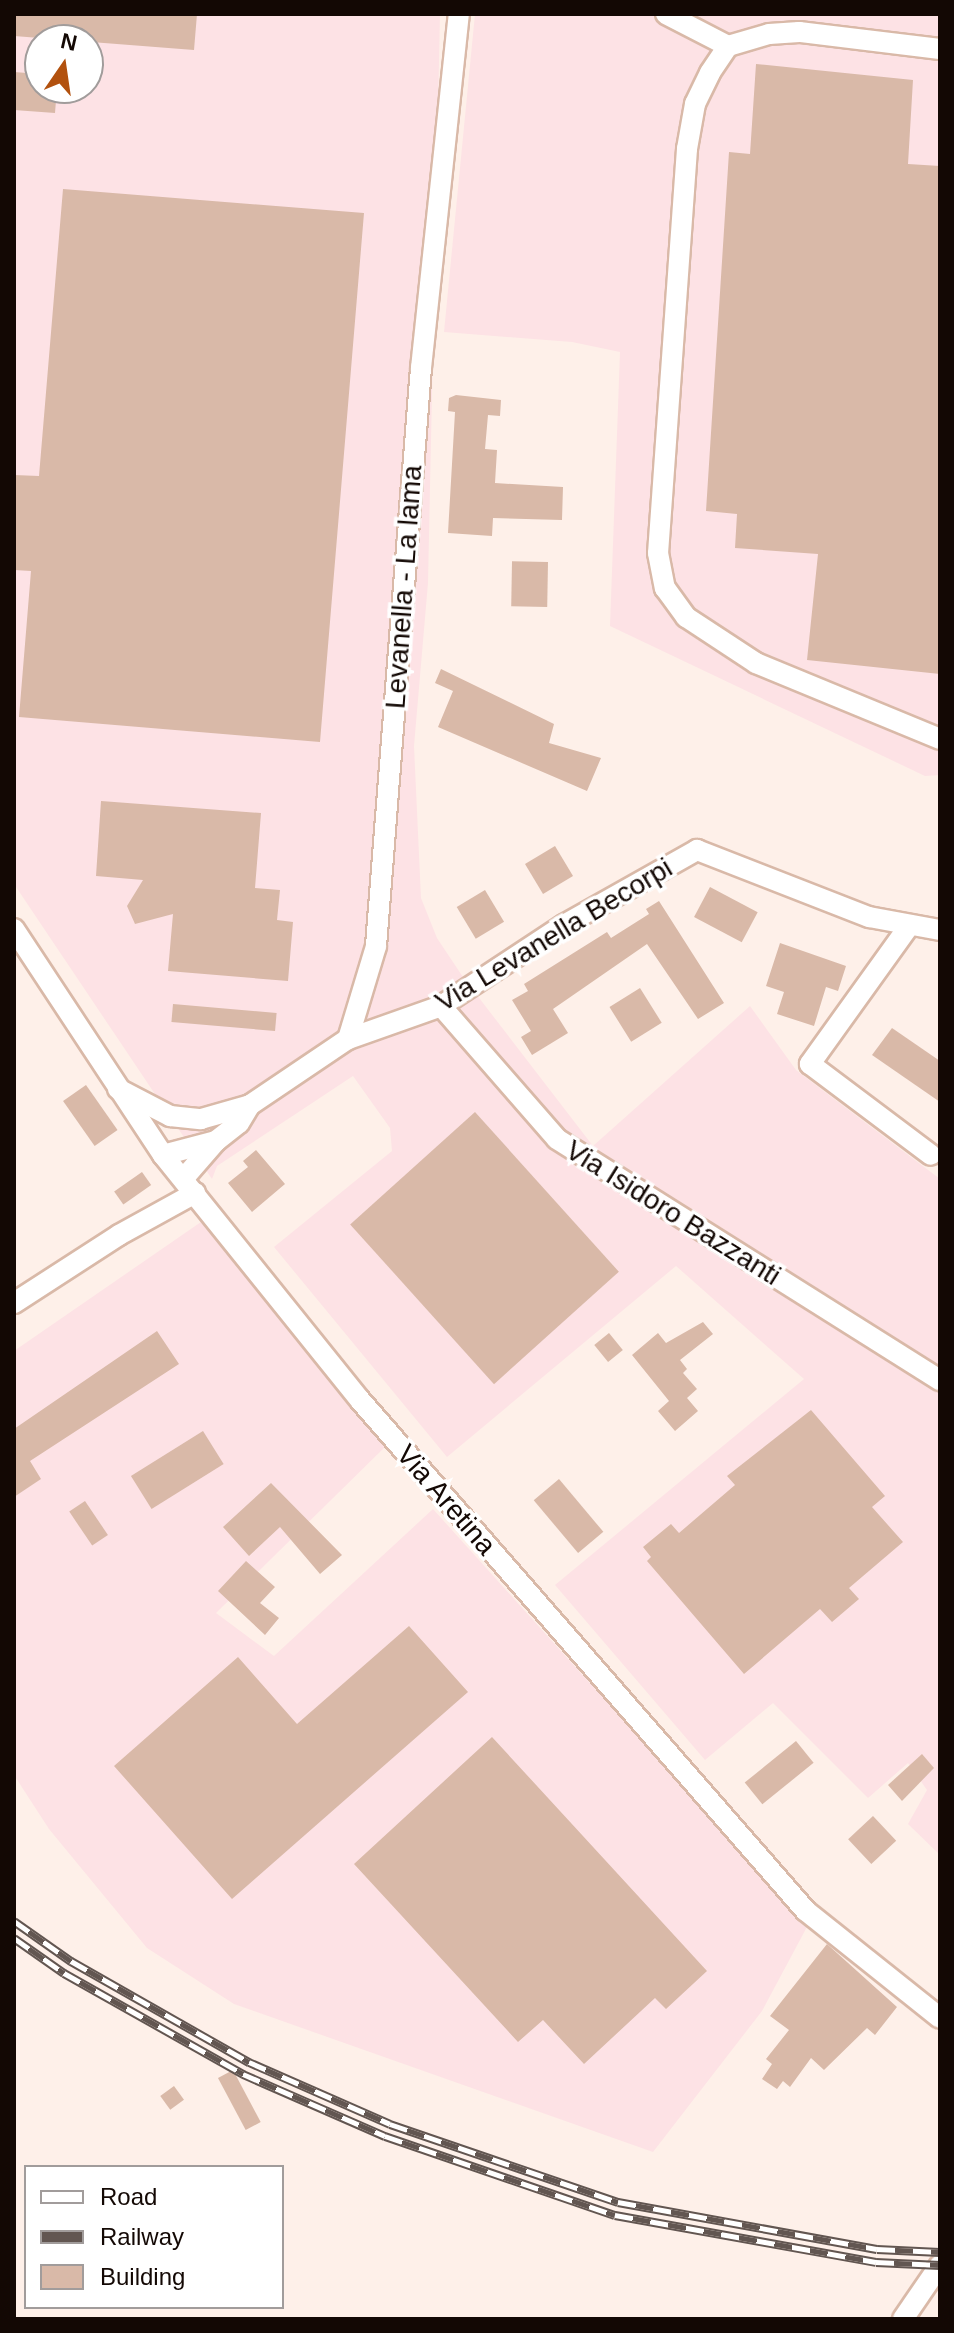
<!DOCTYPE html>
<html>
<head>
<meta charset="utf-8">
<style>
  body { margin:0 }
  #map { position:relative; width:954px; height:2333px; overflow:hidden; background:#fef0e9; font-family:Helvetica,sans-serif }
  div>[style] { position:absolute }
  .industrial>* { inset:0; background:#fde2e5 }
  .building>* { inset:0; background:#d9b9a8; transform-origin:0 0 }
  .roads { filter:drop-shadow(2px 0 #d9b9a8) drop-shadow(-2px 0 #d9b9a8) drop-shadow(0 2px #d9b9a8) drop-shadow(0 -2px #d9b9a8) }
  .minor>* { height:20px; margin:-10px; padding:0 10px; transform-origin:10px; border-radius:10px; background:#fff }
  .rail>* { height:9px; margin-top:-4.5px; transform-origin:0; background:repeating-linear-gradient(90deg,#fff 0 18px,#625651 0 36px); box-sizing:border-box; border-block:2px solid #625651 }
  span { translate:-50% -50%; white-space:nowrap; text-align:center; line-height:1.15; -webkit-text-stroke:7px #fff; paint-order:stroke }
  .street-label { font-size:28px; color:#130804 }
  .frame { position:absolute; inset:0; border:16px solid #130804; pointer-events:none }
  .legend { position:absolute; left:24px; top:2165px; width:260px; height:144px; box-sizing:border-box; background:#fff; border:2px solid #a19c9b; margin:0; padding:10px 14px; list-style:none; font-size:24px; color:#130804 }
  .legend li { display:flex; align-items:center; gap:16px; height:40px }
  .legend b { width:40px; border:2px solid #a19c9b }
  .north { position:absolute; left:24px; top:24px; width:80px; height:80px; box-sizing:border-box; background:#fff; border:2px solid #a19c9b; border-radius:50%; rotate:13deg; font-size:22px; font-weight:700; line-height:32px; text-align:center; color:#130804 }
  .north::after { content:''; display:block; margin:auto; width:28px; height:36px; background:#b2510e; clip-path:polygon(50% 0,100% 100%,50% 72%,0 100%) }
</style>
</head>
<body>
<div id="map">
  <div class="industrial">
    <i style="clip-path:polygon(evenodd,14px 14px,440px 14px,428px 583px,414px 746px,421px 898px,437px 938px,463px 977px,593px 1146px,750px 1006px,796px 1070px,940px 1179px,940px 1855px,908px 1824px,927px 1790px,908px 1763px,868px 1798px,773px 1703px,705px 1760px,555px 1585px,804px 1379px,676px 1266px,447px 1457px,274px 1247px,392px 1151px,390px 1128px,353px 1076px,217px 1166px,212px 1179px,14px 884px,14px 14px,40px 40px,88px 40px,88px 88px,40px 88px,40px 40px)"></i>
    <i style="clip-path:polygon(475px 14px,940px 14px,940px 775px,925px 776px,610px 626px,620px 352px,572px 342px,444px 332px)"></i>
    <i style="clip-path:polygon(201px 1222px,386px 1446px,216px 1613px,274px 1656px,433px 1509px,808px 1925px,762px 2011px,653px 2152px,234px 2004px,147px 1948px,49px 1829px,14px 1775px,14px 1351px)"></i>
  </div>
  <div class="building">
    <i style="clip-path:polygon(14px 14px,197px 14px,194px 50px,14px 36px)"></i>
    <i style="clip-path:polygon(756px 64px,913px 80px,908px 164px,940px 166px,940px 674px,807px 660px,818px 554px,735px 548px,737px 514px,706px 511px,729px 152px,750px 154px)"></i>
    <i style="clip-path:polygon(14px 72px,40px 74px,40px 88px,57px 88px,55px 113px,14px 110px)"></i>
    <i style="clip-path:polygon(63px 189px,364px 213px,320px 742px,19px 717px,31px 571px,14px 570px,14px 475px,39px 476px)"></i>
    <i style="clip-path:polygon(456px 395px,501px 400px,500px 416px,488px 415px,485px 449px,497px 450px,495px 483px,563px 487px,562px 520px,493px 518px,492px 536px,448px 533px,455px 412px,448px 411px,449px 398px)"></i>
    <i style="left:548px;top:562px;width:45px;height:36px;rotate:91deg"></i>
    <i style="clip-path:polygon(441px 669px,554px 724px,549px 743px,601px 758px,587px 791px,438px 727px,453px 691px,435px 683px)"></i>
    <i style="clip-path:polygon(101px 801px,261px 813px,255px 888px,280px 890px,277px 920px,293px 922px,288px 981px,168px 971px,173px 914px,135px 924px,127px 906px,143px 880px,96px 876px)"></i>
    <i style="left:555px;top:846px;width:35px;height:35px;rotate:59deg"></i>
    <i style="left:710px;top:887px;width:54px;height:34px;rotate:28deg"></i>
    <i style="left:485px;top:890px;width:37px;height:33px;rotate:59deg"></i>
    <i style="clip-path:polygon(659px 901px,724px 1003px,698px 1019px,647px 944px,553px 1009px,568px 1033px,532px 1055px,521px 1037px,531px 1031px,512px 1000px,528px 991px,524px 984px,607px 932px,611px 938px,649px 914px,646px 909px)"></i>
    <i style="clip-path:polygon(780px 943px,846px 966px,838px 991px,826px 987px,814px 1026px,777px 1014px,784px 992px,766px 986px)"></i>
    <i style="left:640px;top:988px;width:41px;height:36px;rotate:58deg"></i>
    <i style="left:173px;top:1004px;width:104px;height:18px;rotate:5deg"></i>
    <i style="clip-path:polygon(892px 1028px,940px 1061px,940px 1102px,872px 1055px)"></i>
    <i style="left:86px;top:1085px;width:55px;height:28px;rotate:55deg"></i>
    <i style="left:475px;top:1112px;width:215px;height:168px;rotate:48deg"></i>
    <i style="clip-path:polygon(256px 1150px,285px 1184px,252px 1212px,228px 1183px,248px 1167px,243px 1161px)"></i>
    <i style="left:142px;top:1172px;width:16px;height:34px;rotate:55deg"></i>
    <i style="clip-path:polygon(703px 1322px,713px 1334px,680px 1360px,687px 1369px,683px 1373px,697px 1389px,687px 1398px,698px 1411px,675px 1431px,658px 1411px,669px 1401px,632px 1355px,658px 1333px,666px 1343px)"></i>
    <i style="clip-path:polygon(157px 1331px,179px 1364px,30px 1461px,41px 1479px,14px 1497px,14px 1429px)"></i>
    <i style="left:609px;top:1333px;width:22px;height:19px;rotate:51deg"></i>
    <i style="clip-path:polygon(811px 1410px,885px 1496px,872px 1507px,903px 1542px,849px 1588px,859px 1599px,832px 1622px,820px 1609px,744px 1674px,647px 1561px,651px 1557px,643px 1547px,671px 1524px,679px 1533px,735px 1485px,727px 1476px)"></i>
    <i style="left:203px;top:1431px;width:39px;height:85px;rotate:58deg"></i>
    <i style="left:559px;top:1479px;width:69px;height:33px;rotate:50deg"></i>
    <i style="clip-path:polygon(271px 1483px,342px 1555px,320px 1574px,280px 1527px,249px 1556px,223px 1527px)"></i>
    <i style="left:85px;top:1501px;width:41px;height:19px;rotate:56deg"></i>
    <i style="clip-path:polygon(246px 1561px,275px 1587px,260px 1603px,279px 1618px,265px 1635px,218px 1591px)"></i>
    <i style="clip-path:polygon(409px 1626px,468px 1692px,232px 1899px,114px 1766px,238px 1657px,297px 1724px)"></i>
    <i style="clip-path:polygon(492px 1737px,707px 1971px,666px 2009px,655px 1998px,584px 2064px,543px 2020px,518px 2042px,354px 1864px)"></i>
    <i style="left:796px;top:1741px;width:28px;height:66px;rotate:51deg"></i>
    <i style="clip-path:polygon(922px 1754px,934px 1768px,902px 1801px,888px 1785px)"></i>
    <i style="left:873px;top:1816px;width:34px;height:34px;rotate:47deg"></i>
    <i style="clip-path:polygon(827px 1944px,897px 2007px,875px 2035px,867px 2028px,824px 2070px,811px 2058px,790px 2087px,783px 2081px,777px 2089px,762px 2079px,772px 2064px,766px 2059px,789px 2030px,770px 2016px)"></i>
    <i style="left:233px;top:2070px;width:59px;height:17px;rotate:62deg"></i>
    <i style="left:174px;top:2086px;width:17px;height:17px;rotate:54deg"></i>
  </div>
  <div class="roads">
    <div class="minor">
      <i style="left:666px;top:14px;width:70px;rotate:27.3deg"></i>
      <i style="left:940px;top:49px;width:142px;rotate:-173.1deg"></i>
      <i style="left:799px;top:32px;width:30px;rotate:176deg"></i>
      <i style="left:769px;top:34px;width:43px;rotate:163.7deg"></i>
      <i style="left:728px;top:46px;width:32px;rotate:124deg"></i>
      <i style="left:710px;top:73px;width:34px;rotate:116deg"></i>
      <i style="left:695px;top:104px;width:46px;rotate:100.1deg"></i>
      <i style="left:687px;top:149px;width:405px;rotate:94.1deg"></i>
      <i style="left:658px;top:553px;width:36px;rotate:79deg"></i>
      <i style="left:665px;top:588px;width:36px;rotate:54deg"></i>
      <i style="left:686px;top:617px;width:84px;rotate:33.3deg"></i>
      <i style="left:756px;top:663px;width:199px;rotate:22.4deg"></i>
      <i style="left:909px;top:926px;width:170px;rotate:125.7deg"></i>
      <i style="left:810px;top:1064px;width:151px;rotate:36.9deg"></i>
      <i style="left:14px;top:929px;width:271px;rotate:56.6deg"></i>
      <i style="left:163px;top:1155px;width:314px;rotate:51.2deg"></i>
      <i style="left:360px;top:1400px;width:678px;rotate:48.89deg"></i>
      <i style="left:806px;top:1911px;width:171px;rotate:38.6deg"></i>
      <i style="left:441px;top:1006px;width:176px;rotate:48.9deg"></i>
      <i style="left:557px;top:1139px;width:453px;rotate:32.2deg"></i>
      <i style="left:348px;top:1039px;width:99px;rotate:-19.5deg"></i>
      <i style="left:441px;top:1006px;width:147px;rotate:-33.4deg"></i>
      <i style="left:564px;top:925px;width:153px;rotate:-29.4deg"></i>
      <i style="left:697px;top:850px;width:185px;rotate:21.3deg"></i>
      <i style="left:869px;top:917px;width:72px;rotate:10.4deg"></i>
      <i style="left:118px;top:1089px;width:59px;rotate:27.4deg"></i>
      <i style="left:170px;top:1116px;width:31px;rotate:6deg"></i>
      <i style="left:201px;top:1119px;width:51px;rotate:-15.9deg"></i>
      <i style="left:250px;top:1105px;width:118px;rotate:-34deg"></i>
      <i style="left:348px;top:1039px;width:97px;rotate:-73.2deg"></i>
      <i style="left:376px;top:946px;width:580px;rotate:-85.55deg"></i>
      <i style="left:421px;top:368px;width:356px;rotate:-83.9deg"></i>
      <i style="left:163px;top:1155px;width:55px;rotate:-14.8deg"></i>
      <i style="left:184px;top:1178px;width:49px;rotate:-49.1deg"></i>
      <i style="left:216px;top:1141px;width:29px;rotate:-38deg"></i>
      <i style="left:239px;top:1123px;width:21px;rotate:-59deg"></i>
      <i style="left:14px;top:1303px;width:125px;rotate:-32.9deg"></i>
      <i style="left:119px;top:1235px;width:87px;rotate:-28.9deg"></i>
      <i style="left:903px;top:2319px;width:65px;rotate:-55.6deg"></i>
    </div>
  </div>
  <div class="rail">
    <i style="left:14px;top:1921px;width:70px;rotate:35.1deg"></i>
    <i style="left:71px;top:1961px;width:205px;rotate:29.6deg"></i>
    <i style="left:249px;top:2062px;width:154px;rotate:23.7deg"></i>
    <i style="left:390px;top:2124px;width:241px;rotate:18.9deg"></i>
    <i style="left:618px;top:2202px;width:263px;rotate:10.3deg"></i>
    <i style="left:877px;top:2249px;width:63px;rotate:2.7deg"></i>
    <i style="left:14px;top:1938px;width:61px;rotate:35deg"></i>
    <i style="left:64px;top:1973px;width:206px;rotate:29.4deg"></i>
    <i style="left:243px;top:2074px;width:155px;rotate:23.6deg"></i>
    <i style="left:385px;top:2136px;width:243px;rotate:19deg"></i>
    <i style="left:615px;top:2215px;width:265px;rotate:10.2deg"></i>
    <i style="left:876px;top:2262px;width:64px;rotate:2.7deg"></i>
  </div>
  <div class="street-label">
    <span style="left:404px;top:587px;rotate:-86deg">Levanella - La lama</span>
    <span style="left:554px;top:935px;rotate:-31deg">Via Levanella Becorpi</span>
    <span style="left:673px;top:1213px;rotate:32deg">Via Isidoro Bazzanti</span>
    <span style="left:446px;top:1500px;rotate:49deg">Via Aretina</span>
  </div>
  <div class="frame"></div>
  <ul class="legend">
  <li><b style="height:10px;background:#fff"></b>Road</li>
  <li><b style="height:10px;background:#625651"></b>Railway</li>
  <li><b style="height:22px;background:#d9b9a8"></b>Building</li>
  </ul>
  <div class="north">N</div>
</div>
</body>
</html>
